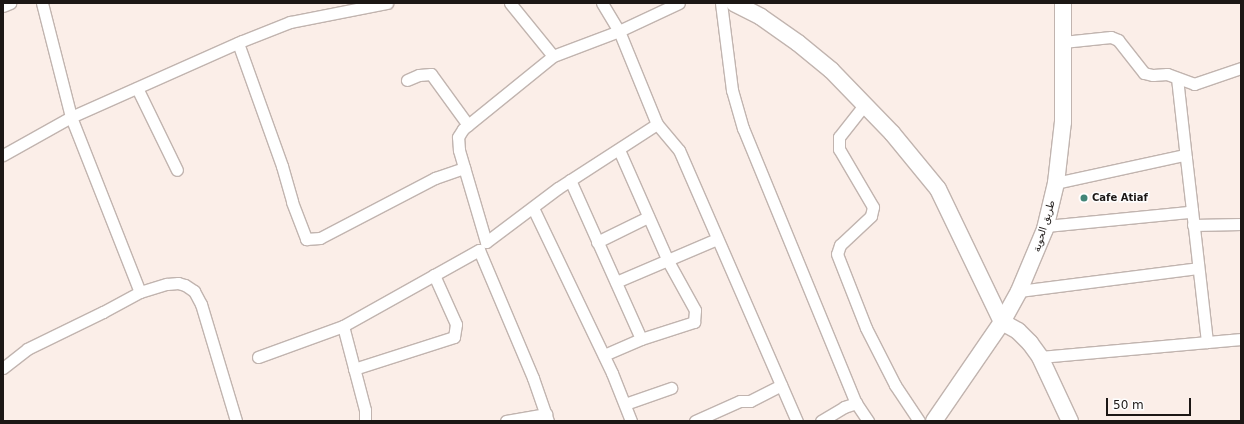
<!DOCTYPE html>
<html>
<head>
<meta charset="utf-8">
<style>
  body { margin:0 }
  #map { position:relative; width:1244px; height:424px; overflow:hidden; background:#fbeee8; font-family:"DejaVu Sans",Cairo,sans-serif }
  div>[style] { position:absolute }
  .roads { filter:drop-shadow(1px 0 #c1b4af) drop-shadow(-1px 0 #c1b4af) drop-shadow(0 1px #c1b4af) drop-shadow(0 -1px #c1b4af) }
  .street>* { height:11px; margin:-5.5px; padding:0 5.5px; transform-origin:5.5px; border-radius:5.5px; background:#fff }
  .secondary>* { height:16px; margin:-8px; padding:0 8px; transform-origin:8px; border-radius:8px; background:#fff }
  .dots>* { width:11px; height:11px; translate:-50% -50%; box-sizing:border-box; border:2px solid #fefefe; border-radius:50% }
  span { translate:-50% -50%; white-space:nowrap; text-align:center; line-height:1.15; -webkit-text-stroke:3px #fefefe; paint-order:stroke }
  .poi-label { font-size:10px; color:#1c1715; font-weight:700 }
  .left { translate:0 -50%; text-align:left }
  .street-label { font-size:10px; color:#1c1715 }
  .frame { position:absolute; inset:0; border:4px solid #1c1715; pointer-events:none }
  .scale { position:absolute; left:1106px; top:398px; width:85px; height:18px; box-sizing:border-box; border:2px solid #1c1715; border-top:0; padding-left:5px; font-size:12px; line-height:14px; white-space:nowrap; color:#1c1715; -webkit-text-stroke:3px #fefefe; paint-order:stroke }
</style>
</head>
<body>
<div id="map">
  <div class="roads">
    <div class="street">
      <i style="left:42px;top:3px;width:118px;rotate:75.7deg"></i>
      <i style="left:71px;top:117px;width:188px;rotate:68.5deg"></i>
      <i style="left:510px;top:3px;width:68px;rotate:50.9deg"></i>
      <i style="left:602px;top:3px;width:33px;rotate:59deg"></i>
      <i style="left:619px;top:31px;width:100px;rotate:67.8deg"></i>
      <i style="left:657px;top:124px;width:118px;rotate:147.1deg"></i>
      <i style="left:558px;top:188px;width:90px;rotate:143.1deg"></i>
      <i style="left:486px;top:242px;width:96px;rotate:-106.4deg"></i>
      <i style="left:459px;top:150px;width:13px;rotate:-94deg"></i>
      <i style="left:458px;top:137px;width:9px;rotate:-58deg"></i>
      <i style="left:463px;top:129px;width:116px;rotate:-39deg"></i>
      <i style="left:553px;top:56px;width:71px;rotate:-20.7deg"></i>
      <i style="left:619px;top:31px;width:66px;rotate:-25deg"></i>
      <i style="left:721px;top:3px;width:88px;rotate:82.8deg"></i>
      <i style="left:732px;top:90px;width:40px;rotate:74deg"></i>
      <i style="left:743px;top:128px;width:297px;rotate:67.7deg"></i>
      <i style="left:856px;top:403px;width:22px;rotate:56deg"></i>
      <i style="left:3px;top:6px;width:8px;rotate:-23deg"></i>
      <i style="left:1063px;top:42px;width:48px;rotate:-5.9deg"></i>
      <i style="left:1111px;top:37px;width:8px;rotate:23deg"></i>
      <i style="left:1118px;top:40px;width:42px;rotate:51.8deg"></i>
      <i style="left:1144px;top:73px;width:9px;rotate:13deg"></i>
      <i style="left:1153px;top:75px;width:14px;rotate:-4deg"></i>
      <i style="left:1167px;top:74px;width:29px;rotate:20deg"></i>
      <i style="left:1194px;top:84px;width:50px;rotate:-18.8deg"></i>
      <i style="left:238px;top:43px;width:131px;rotate:70.3deg"></i>
      <i style="left:282px;top:166px;width:37px;rotate:74deg"></i>
      <i style="left:292px;top:202px;width:40px;rotate:69deg"></i>
      <i style="left:306px;top:239px;width:14px;rotate:-4deg"></i>
      <i style="left:320px;top:238px;width:130px;rotate:-27.6deg"></i>
      <i style="left:435px;top:178px;width:31px;rotate:-19deg"></i>
      <i style="left:1177px;top:78px;width:81px;rotate:83.6deg"></i>
      <i style="left:407px;top:80px;width:13px;rotate:-23deg"></i>
      <i style="left:419px;top:75px;width:12px;rotate:-5deg"></i>
      <i style="left:431px;top:74px;width:63px;rotate:54deg"></i>
      <i style="left:137px;top:88px;width:91px;rotate:64deg"></i>
      <i style="left:865px;top:104px;width:42px;rotate:128.2deg"></i>
      <i style="left:839px;top:137px;width:12px;rotate:90deg"></i>
      <i style="left:839px;top:149px;width:67px;rotate:59.6deg"></i>
      <i style="left:873px;top:207px;width:9px;rotate:103deg"></i>
      <i style="left:871px;top:216px;width:42px;rotate:136.9deg"></i>
      <i style="left:840px;top:245px;width:9px;rotate:108deg"></i>
      <i style="left:837px;top:254px;width:79px;rotate:68.6deg"></i>
      <i style="left:866px;top:328px;width:64px;rotate:63deg"></i>
      <i style="left:895px;top:385px;width:43px;rotate:56.3deg"></i>
      <i style="left:657px;top:124px;width:34px;rotate:50deg"></i>
      <i style="left:679px;top:150px;width:296px;rotate:66.5deg"></i>
      <i style="left:3px;top:155px;width:78px;rotate:-29.2deg"></i>
      <i style="left:71px;top:117px;width:187px;rotate:-24deg"></i>
      <i style="left:242px;top:41px;width:52px;rotate:-21.6deg"></i>
      <i style="left:290px;top:22px;width:99px;rotate:-11.1deg"></i>
      <i style="left:570px;top:180px;width:174px;rotate:65.9deg"></i>
      <i style="left:641px;top:339px;width:56px;rotate:-17.8deg"></i>
      <i style="left:694px;top:322px;width:12px;rotate:-85deg"></i>
      <i style="left:695px;top:310px;width:56px;rotate:-118.9deg"></i>
      <i style="left:668px;top:261px;width:121px;rotate:-113.8deg"></i>
      <i style="left:533px;top:208px;width:183px;rotate:64.4deg"></i>
      <i style="left:612px;top:373px;width:52px;rotate:68.4deg"></i>
      <i style="left:1192px;top:210px;width:133px;rotate:83.5deg"></i>
      <i style="left:1193px;top:225px;width:48px;rotate:-1.2deg"></i>
      <i style="left:1046px;top:226px;width:143px;rotate:-5.6deg"></i>
      <i style="left:1188px;top:212px;width:4px;rotate:-27deg"></i>
      <i style="left:1192px;top:210px;width:52px;rotate:-96.6deg"></i>
      <i style="left:1186px;top:158px;width:4px;rotate:-124deg"></i>
      <i style="left:1184px;top:155px;width:131px;rotate:167.7deg"></i>
      <i style="left:597px;top:242px;width:57px;rotate:-26.1deg"></i>
      <i style="left:616px;top:282px;width:110px;rotate:-23.1deg"></i>
      <i style="left:1019px;top:291px;width:180px;rotate:-7.3deg"></i>
      <i style="left:343px;top:326px;width:87px;rotate:75.3deg"></i>
      <i style="left:365px;top:410px;width:11px;rotate:90deg"></i>
      <i style="left:604px;top:355px;width:40px;rotate:-23.4deg"></i>
      <i style="left:258px;top:357px;width:90px;rotate:-20deg"></i>
      <i style="left:343px;top:326px;width:156px;rotate:-29.2deg"></i>
      <i style="left:479px;top:250px;width:139px;rotate:67.1deg"></i>
      <i style="left:533px;top:378px;width:46px;rotate:70.8deg"></i>
      <i style="left:1040px;top:357px;width:202px;rotate:-5.1deg"></i>
      <i style="left:3px;top:368px;width:31px;rotate:-38deg"></i>
      <i style="left:27px;top:349px;width:85px;rotate:-26deg"></i>
      <i style="left:103px;top:312px;width:42px;rotate:-28.4deg"></i>
      <i style="left:140px;top:292px;width:28px;rotate:-17deg"></i>
      <i style="left:167px;top:284px;width:11px;rotate:-5deg"></i>
      <i style="left:178px;top:283px;width:7px;rotate:16deg"></i>
      <i style="left:185px;top:285px;width:11px;rotate:34deg"></i>
      <i style="left:194px;top:291px;width:15px;rotate:62deg"></i>
      <i style="left:201px;top:304px;width:122px;rotate:73.3deg"></i>
      <i style="left:354px;top:369px;width:105px;rotate:-17.7deg"></i>
      <i style="left:454px;top:337px;width:13px;rotate:-81deg"></i>
      <i style="left:456px;top:324px;width:54px;rotate:-114.2deg"></i>
      <i style="left:625px;top:404px;width:49px;rotate:-19.2deg"></i>
      <i style="left:506px;top:421px;width:41px;rotate:-9.9deg"></i>
      <i style="left:695px;top:421px;width:49px;rotate:-24deg"></i>
      <i style="left:740px;top:401px;width:10px"></i>
      <i style="left:750px;top:401px;width:35px;rotate:-27deg"></i>
      <i style="left:821px;top:421px;width:27px;rotate:-31deg"></i>
      <i style="left:844px;top:407px;width:13px;rotate:-18deg"></i>
    </div>
    <div class="secondary">
      <i style="left:734px;top:3px;width:30px;rotate:27deg"></i>
      <i style="left:761px;top:17px;width:45px;rotate:35.1deg"></i>
      <i style="left:798px;top:43px;width:43px;rotate:39.3deg"></i>
      <i style="left:831px;top:70px;width:88px;rotate:45.9deg"></i>
      <i style="left:892px;top:133px;width:72px;rotate:50.6deg"></i>
      <i style="left:938px;top:189px;width:148px;rotate:64.3deg"></i>
      <i style="left:1002px;top:322px;width:18px;rotate:29deg"></i>
      <i style="left:1018px;top:331px;width:17px;rotate:45deg"></i>
      <i style="left:1030px;top:343px;width:17px;rotate:54deg"></i>
      <i style="left:1040px;top:357px;width:71px;rotate:64.9deg"></i>
      <i style="left:934px;top:421px;width:120px;rotate:-55.5deg"></i>
      <i style="left:1002px;top:322px;width:35px;rotate:-61deg"></i>
      <i style="left:1019px;top:291px;width:67px;rotate:-67.2deg"></i>
      <i style="left:1045px;top:229px;width:47px;rotate:-76.6deg"></i>
      <i style="left:1056px;top:183px;width:61px;rotate:-83.5deg"></i>
      <i style="left:1063px;top:122px;width:119px;rotate:-90deg"></i>
    </div>
  </div>
  <div class="dots">
    <i style="left:1084px;top:198px;background:#428577"></i>
  </div>
  <div class="poi-label">
    <span class="left" style="left:1092px;top:198px">Cafe Atiaf</span>
  </div>
  <div class="street-label">
    <span style="left:1044px;top:226px;rotate:-73deg">طريق الحوية</span>
  </div>
  <div class="frame"></div>
  <div class="scale">50 m</div>
</div>
</body>
</html>
